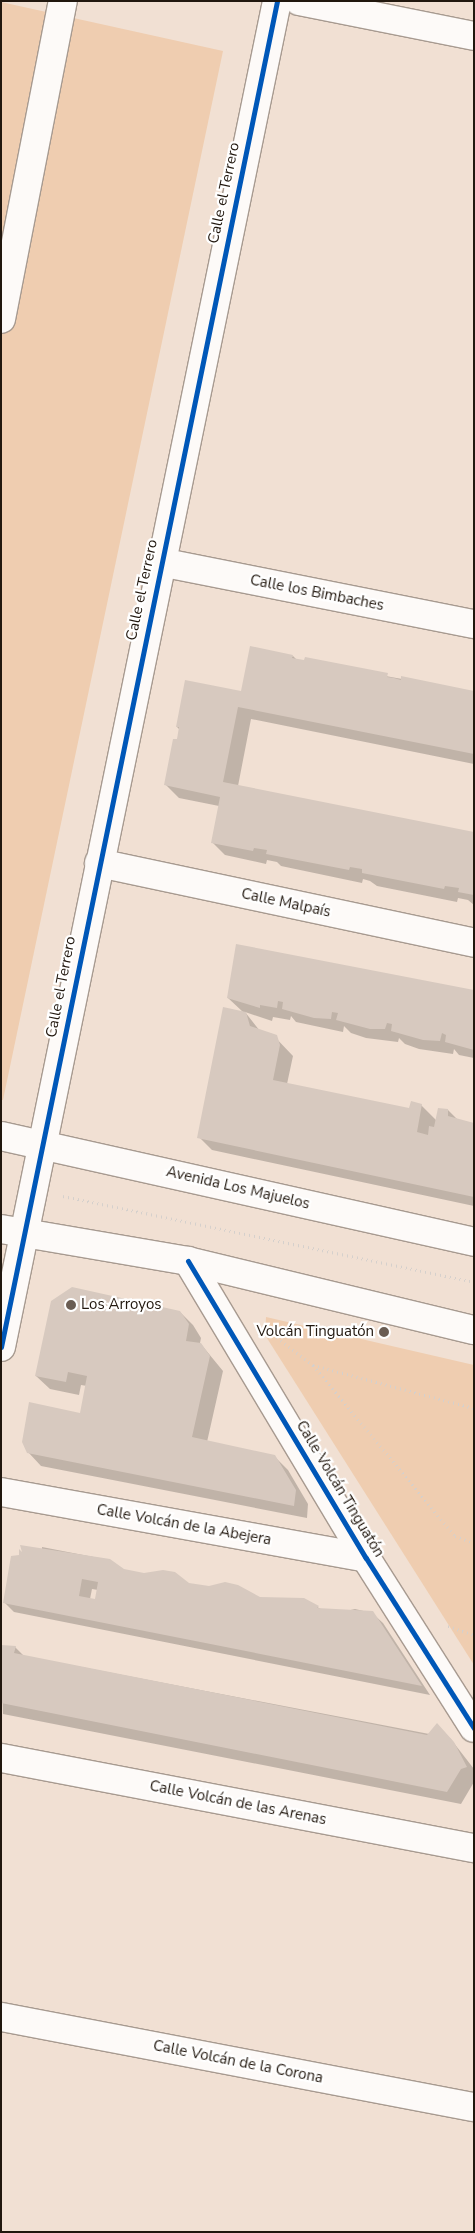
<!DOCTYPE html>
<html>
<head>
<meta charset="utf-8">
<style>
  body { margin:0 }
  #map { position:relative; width:475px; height:2233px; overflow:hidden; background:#f1e0d3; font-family:"Nunito Sans",sans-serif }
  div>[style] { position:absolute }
  .green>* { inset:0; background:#efcdb0 }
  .shadow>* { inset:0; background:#0003 }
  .building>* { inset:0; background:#d7c9bf }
  .path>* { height:3px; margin-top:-1.5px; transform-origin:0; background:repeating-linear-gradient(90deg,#d5d0cc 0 1px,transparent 0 5px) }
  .roads { filter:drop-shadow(1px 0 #a79a90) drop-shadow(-1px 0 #a79a90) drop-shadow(0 1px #a79a90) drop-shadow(0 -1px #a79a90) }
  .street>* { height:28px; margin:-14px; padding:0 14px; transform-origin:14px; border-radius:14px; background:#fdfaf8 }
  .secondary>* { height:28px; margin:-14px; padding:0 14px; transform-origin:14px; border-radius:14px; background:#fdfaf8 }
  .highway>* { height:28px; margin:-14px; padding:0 14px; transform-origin:14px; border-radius:14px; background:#fdfaf8 }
  .cycleway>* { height:5px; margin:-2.5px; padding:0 2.5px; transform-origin:2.5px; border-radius:2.5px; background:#0057b8 }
  .dots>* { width:14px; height:14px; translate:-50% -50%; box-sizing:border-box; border:2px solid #fff; border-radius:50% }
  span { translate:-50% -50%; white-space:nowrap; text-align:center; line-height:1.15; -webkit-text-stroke:4.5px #fff; paint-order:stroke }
  .street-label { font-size:15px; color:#21170e }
  .poi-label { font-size:15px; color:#21170e }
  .left { translate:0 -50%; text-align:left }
  .right { translate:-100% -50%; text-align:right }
  .frame { position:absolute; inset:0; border:2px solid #21170e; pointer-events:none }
</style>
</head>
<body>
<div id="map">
  <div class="green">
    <i style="clip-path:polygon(1px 2px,223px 51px,3px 1100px,1px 1100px)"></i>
    <i style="clip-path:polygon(266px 1317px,474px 1365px,474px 1665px,265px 1335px)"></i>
  </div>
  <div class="shadow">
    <i style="clip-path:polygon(293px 656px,297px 660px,474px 692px,474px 764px,251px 719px,238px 786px,474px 833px,474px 905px,468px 900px,458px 898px,457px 902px,377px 886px,370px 881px,363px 879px,362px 883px,281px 866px,277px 862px,267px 860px,266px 864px,225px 855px,212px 842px,219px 806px,179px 798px,166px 785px,180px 730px,177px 727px,186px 681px,242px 693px)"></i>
    <i style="clip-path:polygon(474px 991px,474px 1058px,459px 1055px,454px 1049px,453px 1054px,419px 1049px,405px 1044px,399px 1038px,398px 1042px,366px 1038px,351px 1033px,344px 1026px,343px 1032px,296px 1022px,291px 1016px,290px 1020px,273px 1017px,272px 1021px,245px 1012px,260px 1031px,272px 1034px,293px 1056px,287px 1084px,410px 1110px,421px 1105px,436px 1120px,448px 1110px,458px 1120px,474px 1124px,474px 1206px,212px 1150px,199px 1137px,243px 1012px,228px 998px)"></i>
    <i style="clip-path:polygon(180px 1312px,193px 1325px,201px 1338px,200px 1343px,223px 1371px,207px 1442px,274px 1456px,288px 1470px,308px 1504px,307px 1518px,41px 1466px,28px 1452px,81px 1414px,87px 1386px,81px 1385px,79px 1395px,50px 1389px,36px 1376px)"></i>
    <i style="clip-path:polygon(evenodd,42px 1547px,109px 1560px,124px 1571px,260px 1598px,304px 1599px,324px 1611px,337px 1613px,355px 1609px,372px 1613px,383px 1623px,430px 1695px,14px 1612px,4px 1602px,24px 1554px,42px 1551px,42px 1547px,92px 1589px,98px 1590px,96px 1600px,90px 1599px,92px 1589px)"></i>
    <i style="clip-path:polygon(1px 1647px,15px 1647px,24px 1656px,450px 1738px,474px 1769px,474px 1782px,461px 1804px,3px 1714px)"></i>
  </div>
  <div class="building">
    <i style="clip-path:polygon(250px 646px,293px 655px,292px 658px,304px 660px,305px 657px,388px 673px,387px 677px,394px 678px,401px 680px,401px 676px,474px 691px,474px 754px,238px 707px,223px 782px,474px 832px,474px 895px,458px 892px,459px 888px,445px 886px,444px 889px,362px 873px,362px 869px,350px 867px,349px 870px,266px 854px,267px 850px,254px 848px,253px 851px,211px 843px,220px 797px,164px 785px,173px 739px,177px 739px,179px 727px,176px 727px,185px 680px,241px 691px)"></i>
    <i style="clip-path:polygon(236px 944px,474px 990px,474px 1050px,445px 1042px,446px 1035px,442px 1033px,440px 1041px,423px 1040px,391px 1031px,392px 1024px,387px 1023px,385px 1029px,370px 1029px,336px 1020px,338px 1013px,332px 1012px,331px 1019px,314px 1018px,282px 1009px,283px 1002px,278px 1001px,277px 1008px,260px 1005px,260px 1008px,227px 998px)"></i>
    <i style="clip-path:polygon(223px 1007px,246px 1012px,250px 1026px,277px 1035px,280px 1045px,273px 1080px,409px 1108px,411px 1101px,422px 1104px,417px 1132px,428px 1135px,429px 1126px,434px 1127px,438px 1108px,448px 1109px,448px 1116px,474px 1123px,474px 1197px,197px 1138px)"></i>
    <i style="clip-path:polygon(72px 1287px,180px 1311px,189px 1324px,186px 1341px,201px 1343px,210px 1356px,192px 1437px,275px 1455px,296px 1490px,294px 1506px,27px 1453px,22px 1442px,29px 1402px,80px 1413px,87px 1376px,68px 1372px,66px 1382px,35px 1376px,51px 1301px)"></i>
    <i style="clip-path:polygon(evenodd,20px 1545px,110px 1559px,124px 1569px,144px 1573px,163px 1570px,175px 1572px,189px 1583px,209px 1586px,225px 1582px,238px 1585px,260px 1597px,304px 1598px,319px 1606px,317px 1608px,373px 1611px,422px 1686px,3px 1603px,11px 1556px,19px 1555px,19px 1549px,22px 1552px,20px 1545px,82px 1579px,98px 1582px,95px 1599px,79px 1596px,82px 1579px)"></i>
    <i style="clip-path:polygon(1px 1645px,16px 1646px,14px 1653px,427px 1735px,437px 1723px,454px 1742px,467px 1767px,461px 1769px,447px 1792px,1px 1703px)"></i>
  </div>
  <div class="path">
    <i style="left:63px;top:1196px;width:420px;rotate:11.8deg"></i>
    <i style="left:269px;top:1331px;width:56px;rotate:37.7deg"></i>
    <i style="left:313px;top:1365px;width:222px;rotate:50.3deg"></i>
    <i style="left:455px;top:1536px;width:20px;rotate:20deg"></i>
    <i style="left:313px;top:1365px;width:167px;rotate:15deg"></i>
    <i style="left:448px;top:1626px;width:28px;rotate:19deg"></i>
  </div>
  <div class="roads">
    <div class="street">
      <i style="left:160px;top:562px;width:320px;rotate:11.2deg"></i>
      <i style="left:99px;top:863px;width:383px;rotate:12deg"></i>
      <i style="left:188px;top:1261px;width:346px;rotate:59.1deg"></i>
      <i style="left:366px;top:1558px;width:201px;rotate:57.6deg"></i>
      <i style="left:1px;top:1347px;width:1374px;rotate:-78.41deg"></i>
      <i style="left:1px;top:1492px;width:371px;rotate:10.2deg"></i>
      <i style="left:1px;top:1758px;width:481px;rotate:10.8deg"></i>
      <i style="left:1px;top:2017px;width:481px;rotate:10.8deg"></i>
    </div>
    <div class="secondary">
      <i style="left:299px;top:1px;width:178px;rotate:11.3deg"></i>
      <i style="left:1px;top:1136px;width:485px;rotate:12.6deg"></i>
      <i style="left:1px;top:1229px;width:190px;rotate:9.7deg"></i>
      <i style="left:188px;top:1261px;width:294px;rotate:13.6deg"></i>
    </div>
    <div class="highway">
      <i style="left:1px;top:319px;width:324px;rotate:-79deg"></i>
    </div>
  </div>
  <div class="cycleway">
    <i style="left:188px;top:1261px;width:346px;rotate:59.1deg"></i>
    <i style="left:366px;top:1558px;width:201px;rotate:57.6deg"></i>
    <i style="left:1px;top:1347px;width:1374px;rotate:-78.41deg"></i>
  </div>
  <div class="dots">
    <i style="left:71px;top:1305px;background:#6a5d53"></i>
    <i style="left:384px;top:1332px;background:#6a5d53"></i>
  </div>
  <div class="street-label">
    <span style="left:224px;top:193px;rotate:-78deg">Calle el Terrero</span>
    <span style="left:142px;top:590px;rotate:-78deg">Calle el Terrero</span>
    <span style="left:317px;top:593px;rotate:11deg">Calle los Bimbaches</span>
    <span style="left:286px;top:903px;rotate:12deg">Calle Malpaís</span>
    <span style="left:61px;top:987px;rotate:-79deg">Calle el Terrero</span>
    <span style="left:238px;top:1188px;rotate:13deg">Avenida Los Majuelos</span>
    <span style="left:340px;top:1489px;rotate:59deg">Calle Volcán Tinguatón</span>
    <span style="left:184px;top:1525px;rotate:10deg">Calle Volcán de la Abejera</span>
    <span style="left:238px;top:1803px;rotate:11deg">Calle Volcán de las Arenas</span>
    <span style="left:238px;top:2062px;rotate:11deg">Calle Volcán de la Corona</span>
  </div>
  <div class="poi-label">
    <span class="left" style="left:81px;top:1305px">Los Arroyos</span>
    <span class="right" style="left:374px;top:1332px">Volcán Tinguatón</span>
  </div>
  <div class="frame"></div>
</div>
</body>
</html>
